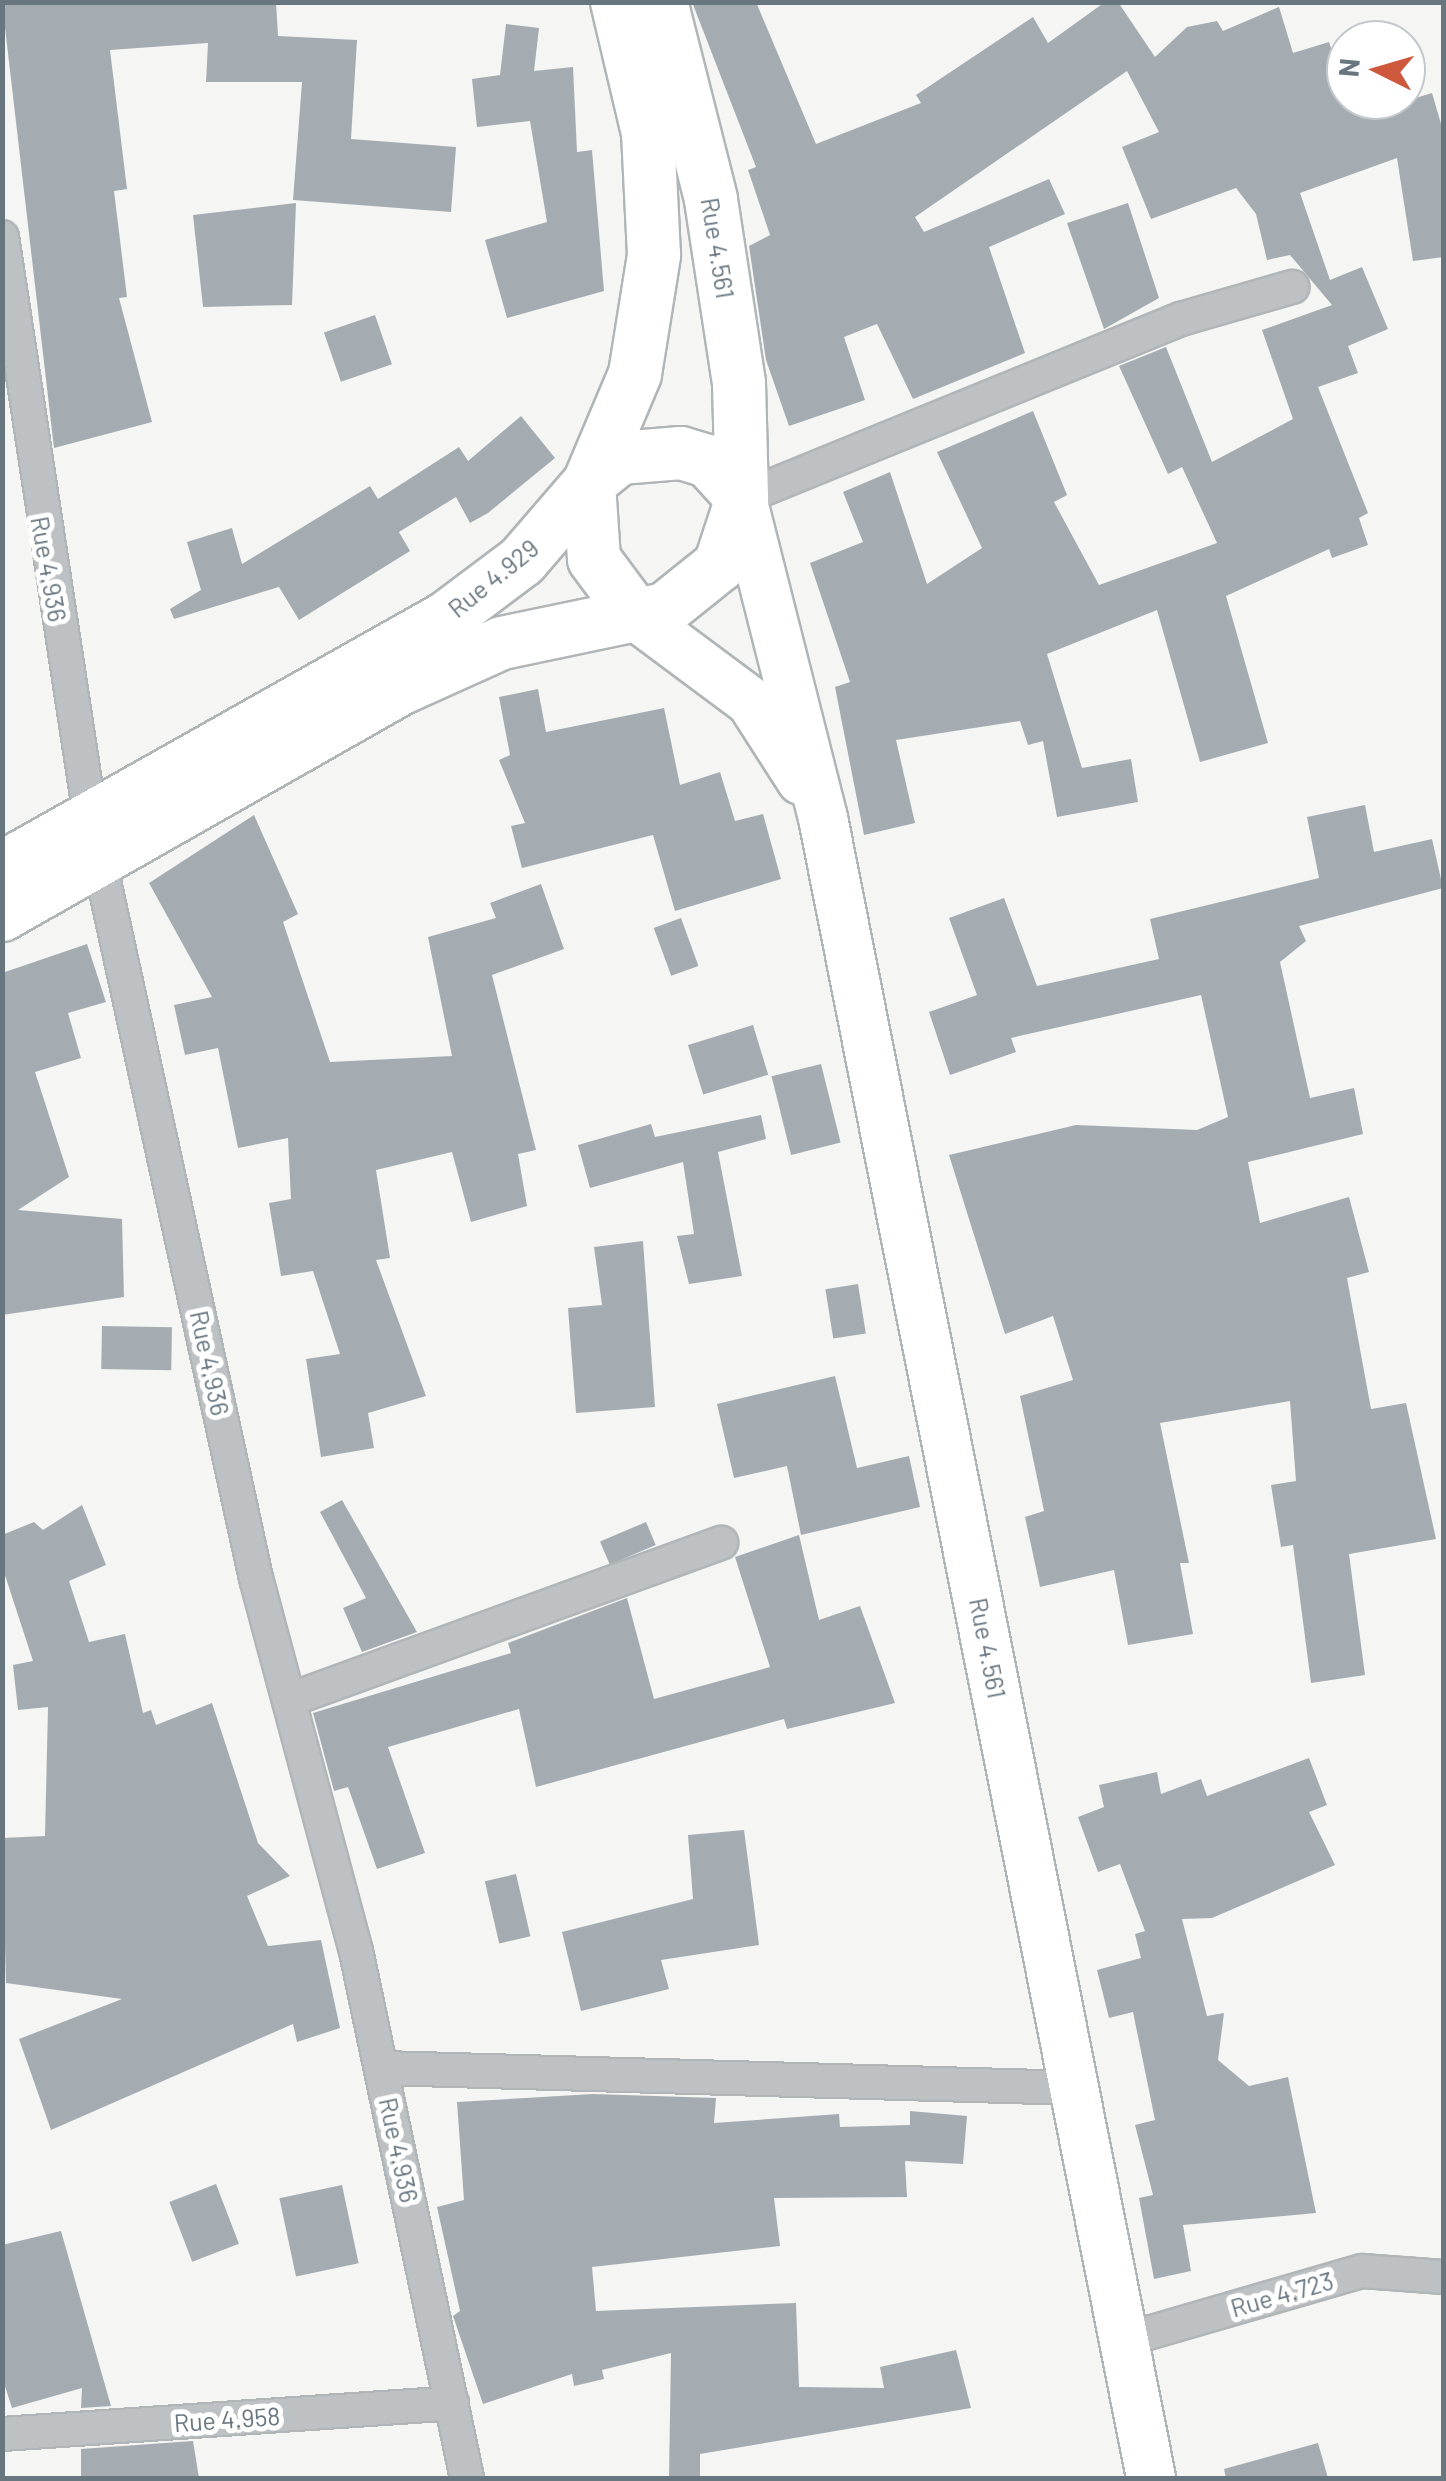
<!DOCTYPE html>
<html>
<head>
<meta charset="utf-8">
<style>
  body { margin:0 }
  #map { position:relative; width:1446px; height:2481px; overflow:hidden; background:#f5f5f3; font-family:Barlow,sans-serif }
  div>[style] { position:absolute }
  .building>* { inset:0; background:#a5acb1; transform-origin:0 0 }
  .roads { filter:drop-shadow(2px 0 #b0b5b8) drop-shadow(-2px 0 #b0b5b8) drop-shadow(0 2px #b0b5b8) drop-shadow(0 -2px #b0b5b8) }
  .street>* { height:32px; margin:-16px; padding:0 16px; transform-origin:16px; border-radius:16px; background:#bdc1c4 }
  .secondary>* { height:48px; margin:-24px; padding:0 24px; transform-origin:24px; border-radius:24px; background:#fff }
  .primary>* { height:52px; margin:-26px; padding:0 26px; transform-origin:26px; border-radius:26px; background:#fff }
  span { translate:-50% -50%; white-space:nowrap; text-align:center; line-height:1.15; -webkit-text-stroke:10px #fff; paint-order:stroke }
  .street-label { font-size:25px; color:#687680 }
  .frame { position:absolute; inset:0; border:5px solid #687680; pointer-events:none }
  .north { position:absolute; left:1326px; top:20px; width:100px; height:100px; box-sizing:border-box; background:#fff; border:2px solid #c3c8cc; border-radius:50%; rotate:275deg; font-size:28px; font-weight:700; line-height:40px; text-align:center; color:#687680 }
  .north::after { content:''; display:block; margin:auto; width:35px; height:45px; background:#cd583b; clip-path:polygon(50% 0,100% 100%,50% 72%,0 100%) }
</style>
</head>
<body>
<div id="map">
  <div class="building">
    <i style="clip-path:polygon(2px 2px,276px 2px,278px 36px,357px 40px,351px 139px,456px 147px,451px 212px,293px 200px,302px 82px,206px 82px,208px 43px,110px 50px,127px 189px,114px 191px,127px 297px,119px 298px,152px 422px,54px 448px)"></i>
    <i style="clip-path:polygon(692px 2px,756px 2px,816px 144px,921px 103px,916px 95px,1033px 17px,1048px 43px,1105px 2px,1118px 2px,1155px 57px,1187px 27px,1217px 21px,1223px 31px,1279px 7px,1293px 53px,1329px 42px,1338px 69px,1346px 67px,1346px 100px,1366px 100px,1370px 112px,1432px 93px,1444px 134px,1444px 257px,1413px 261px,1397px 158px,1300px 193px,1330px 280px,1362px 267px,1388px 329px,1348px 346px,1358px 373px,1318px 387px,1368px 513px,1359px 518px,1368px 545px,1332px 558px,1329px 549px,1226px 596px,1268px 743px,1200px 762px,1157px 610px,1047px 654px,1082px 768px,1131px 759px,1138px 802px,1057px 817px,1043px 741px,1028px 745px,1020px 721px,896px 740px,915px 823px,864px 835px,835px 687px,850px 682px,810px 563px,863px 542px,843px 492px,890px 472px,927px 584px,982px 548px,937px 452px,1033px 411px,1067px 495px,1054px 502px,1099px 585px,1217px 543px,1182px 467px,1168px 474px,1119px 366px,1166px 347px,1212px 462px,1293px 419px,1262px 330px,1332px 305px,1290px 255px,1267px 260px,1256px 214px,1236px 188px,1151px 219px,1122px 147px,1159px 132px,1127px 71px,915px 217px,924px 232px,1049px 179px,1065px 214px,989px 247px,1025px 353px,913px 399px,877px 324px,844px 337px,865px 400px,789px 426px,766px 360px,749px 246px,770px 235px,748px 170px,756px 167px)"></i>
    <i style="clip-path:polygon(506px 24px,539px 28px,534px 71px,573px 67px,577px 152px,592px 150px,604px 291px,507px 318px,485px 240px,547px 222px,530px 121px,477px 127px,472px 79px,500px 75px)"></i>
    <i style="clip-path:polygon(296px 203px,292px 305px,203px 307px,193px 215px)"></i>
    <i style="clip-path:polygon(1128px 203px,1159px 298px,1104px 329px,1067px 223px)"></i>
    <i style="left:375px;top:315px;width:52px;height:54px;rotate:71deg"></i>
    <i style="clip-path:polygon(521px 416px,555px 458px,488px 513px,470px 523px,456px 497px,399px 532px,410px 551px,299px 620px,279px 587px,174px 619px,170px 609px,201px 590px,187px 542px,232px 528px,242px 564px,370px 486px,378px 499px,459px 447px,468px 461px)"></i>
    <i style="clip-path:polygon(538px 689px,546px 732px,664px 708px,680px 785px,720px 772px,735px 821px,763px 814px,781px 879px,675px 911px,653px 835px,522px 868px,511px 826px,525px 823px,499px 760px,510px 755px,499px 697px)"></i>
    <i style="clip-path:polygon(1365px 805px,1374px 852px,1432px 839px,1443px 888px,1299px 926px,1306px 941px,1280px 962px,1310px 1098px,1354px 1088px,1363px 1134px,1248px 1162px,1260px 1223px,1349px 1197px,1369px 1272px,1347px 1278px,1371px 1409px,1406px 1403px,1436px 1539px,1349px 1554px,1365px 1675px,1311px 1683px,1293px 1545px,1281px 1547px,1271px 1485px,1296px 1481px,1290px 1401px,1160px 1423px,1189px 1563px,1180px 1563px,1193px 1634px,1128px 1645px,1114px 1570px,1040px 1587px,1025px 1517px,1044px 1511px,1020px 1396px,1073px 1380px,1053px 1316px,1005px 1334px,949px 1155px,1076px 1125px,1197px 1130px,1228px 1117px,1201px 995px,1011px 1038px,1016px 1052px,950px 1075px,929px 1012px,977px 995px,949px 918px,1004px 898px,1037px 986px,1159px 959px,1150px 919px,1319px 878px,1307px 817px)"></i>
    <i style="clip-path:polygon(254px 815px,298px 914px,283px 922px,330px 1062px,452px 1056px,428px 937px,496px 918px,490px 903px,541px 884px,564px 949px,492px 975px,536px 1150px,518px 1154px,527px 1206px,471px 1222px,452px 1152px,376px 1170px,390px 1258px,376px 1260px,426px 1396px,368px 1413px,374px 1448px,321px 1457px,306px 1359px,340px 1354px,313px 1271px,281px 1276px,269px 1203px,291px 1199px,288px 1138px,238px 1148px,218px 1048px,185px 1055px,174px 1005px,212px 997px,149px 883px)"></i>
    <i style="left:681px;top:918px;width:51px;height:29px;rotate:70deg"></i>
    <i style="clip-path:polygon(87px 944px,106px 1002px,68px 1013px,81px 1058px,35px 1072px,69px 1177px,18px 1210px,122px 1219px,124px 1297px,2px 1315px,2px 973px)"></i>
    <i style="left:753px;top:1025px;width:52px;height:68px;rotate:73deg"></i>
    <i style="left:821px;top:1064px;width:81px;height:51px;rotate:76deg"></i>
    <i style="clip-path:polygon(761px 1115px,766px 1139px,718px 1152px,742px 1276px,689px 1284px,677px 1236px,694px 1234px,683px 1162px,590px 1188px,578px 1145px,651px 1124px,655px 1137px)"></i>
    <i style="clip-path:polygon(643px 1241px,655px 1407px,576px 1413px,568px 1308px,602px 1305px,594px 1247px)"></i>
    <i style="left:858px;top:1284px;width:50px;height:33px;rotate:81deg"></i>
    <i style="left:102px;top:1326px;width:70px;height:43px;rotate:1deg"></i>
    <i style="clip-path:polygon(835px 1376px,857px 1468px,909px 1456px,920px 1507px,801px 1535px,787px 1466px,734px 1478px,717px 1404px)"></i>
    <i style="clip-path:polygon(342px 1500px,417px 1632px,362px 1652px,343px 1608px,366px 1598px,320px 1512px)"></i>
    <i style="clip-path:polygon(82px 1505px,106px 1565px,69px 1581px,89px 1642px,125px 1634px,143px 1713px,151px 1710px,156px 1725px,212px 1703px,258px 1843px,290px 1876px,247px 1896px,268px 1946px,321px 1940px,340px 2028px,297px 2042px,293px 2024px,51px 2130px,19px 2039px,122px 1999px,6px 1983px,2px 1838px,45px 1836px,48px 1707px,18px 1710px,13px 1665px,33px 1661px,2px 1566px,2px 1535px,34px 1522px,43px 1530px)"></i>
    <i style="left:646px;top:1522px;width:25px;height:50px;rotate:67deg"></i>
    <i style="clip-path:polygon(799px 1535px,819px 1620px,860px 1606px,895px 1703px,787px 1729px,784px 1719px,536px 1787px,519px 1709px,388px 1747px,425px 1853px,377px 1869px,348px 1787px,334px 1791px,313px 1713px,511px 1653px,508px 1643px,627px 1598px,654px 1699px,770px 1667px,735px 1557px)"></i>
    <i style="clip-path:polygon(1309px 1758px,1327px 1805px,1309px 1812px,1335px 1865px,1212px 1918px,1182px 1919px,1207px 2016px,1224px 2013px,1218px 2060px,1249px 2086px,1288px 2077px,1316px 2213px,1183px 2225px,1191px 2271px,1154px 2279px,1139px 2198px,1153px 2195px,1135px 2125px,1155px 2120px,1133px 2012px,1109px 2018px,1097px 1970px,1141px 1958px,1135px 1934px,1145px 1931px,1120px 1864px,1098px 1872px,1078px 1817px,1104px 1807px,1099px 1785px,1157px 1772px,1161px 1794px,1201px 1779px,1207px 1796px)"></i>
    <i style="clip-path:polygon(744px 1830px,759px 1945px,661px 1960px,669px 1989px,581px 2011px,562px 1932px,693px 1899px,688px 1835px)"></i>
    <i style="left:516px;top:1874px;width:64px;height:32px;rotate:77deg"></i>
    <i style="clip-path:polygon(593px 2094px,716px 2098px,714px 2123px,839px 2114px,840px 2127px,910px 2125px,910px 2111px,967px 2116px,963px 2164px,905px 2161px,907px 2197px,774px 2198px,780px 2246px,592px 2267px,596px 2311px,796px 2303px,799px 2387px,884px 2388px,880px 2367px,956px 2350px,971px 2408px,700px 2454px,700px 2478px,669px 2478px,671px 2353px,602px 2370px,604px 2379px,574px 2386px,572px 2374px,483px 2404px,453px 2316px,460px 2311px,437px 2207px,464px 2200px,457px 2102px)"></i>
    <i style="left:216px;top:2184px;width:64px;height:50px;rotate:69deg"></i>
    <i style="left:342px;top:2185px;width:80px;height:64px;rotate:78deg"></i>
    <i style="clip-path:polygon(61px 2231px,111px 2406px,81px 2408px,82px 2388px,12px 2408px,2px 2377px,2px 2245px)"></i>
    <i style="clip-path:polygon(193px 2441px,199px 2478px,81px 2478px,81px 2449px)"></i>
    <i style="clip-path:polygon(1318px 2443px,1328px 2478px,1226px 2478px,1224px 2469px)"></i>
  </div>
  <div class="roads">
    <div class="street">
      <i style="left:2px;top:237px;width:592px;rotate:81.35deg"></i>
      <i style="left:91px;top:822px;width:774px;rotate:77.69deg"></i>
      <i style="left:256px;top:1578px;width:386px;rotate:75deg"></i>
      <i style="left:356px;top:1951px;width:539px;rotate:78.11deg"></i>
      <i style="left:742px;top:498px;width:474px;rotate:-22.2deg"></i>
      <i style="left:1181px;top:319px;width:116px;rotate:-16.1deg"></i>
      <i style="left:289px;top:1700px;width:460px;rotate:-20deg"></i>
      <i style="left:382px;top:2068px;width:693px;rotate:1.65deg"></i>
      <i style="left:1124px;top:2340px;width:248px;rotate:-16.2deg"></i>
      <i style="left:1362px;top:2271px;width:82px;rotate:4.2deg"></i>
      <i style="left:2px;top:2434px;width:451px;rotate:-3.9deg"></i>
    </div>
    <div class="secondary">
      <i style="left:742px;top:498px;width:330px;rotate:75.8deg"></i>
      <i style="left:823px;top:818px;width:1692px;rotate:78.82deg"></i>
      <i style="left:637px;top:617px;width:142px;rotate:36.7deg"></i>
      <i style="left:751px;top:702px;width:93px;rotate:57.3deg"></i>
    </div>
    <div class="primary">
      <i style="left:637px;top:617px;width:72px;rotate:-126.6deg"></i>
      <i style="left:594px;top:559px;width:76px;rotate:-93.8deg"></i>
      <i style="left:589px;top:483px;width:40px;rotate:-39deg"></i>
      <i style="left:620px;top:458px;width:61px;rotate:-4.7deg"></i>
      <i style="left:681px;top:453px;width:28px;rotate:17deg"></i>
      <i style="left:708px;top:461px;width:50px;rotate:47.4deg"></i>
      <i style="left:2px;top:868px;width:510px;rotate:-29.38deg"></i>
      <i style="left:446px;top:618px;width:95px;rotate:-36.9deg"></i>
      <i style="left:522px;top:561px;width:103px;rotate:-49.3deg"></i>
      <i style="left:589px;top:483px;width:118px;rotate:-67.1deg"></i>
      <i style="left:635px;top:374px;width:121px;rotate:-80.9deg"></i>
      <i style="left:654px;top:255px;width:122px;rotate:-92.8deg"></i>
      <i style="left:648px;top:133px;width:135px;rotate:-103.3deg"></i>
      <i style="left:2px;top:915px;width:462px;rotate:-29.6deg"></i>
      <i style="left:404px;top:687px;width:107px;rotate:-24.2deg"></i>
      <i style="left:502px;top:643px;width:167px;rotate:-11.8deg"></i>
      <i style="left:665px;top:609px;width:70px;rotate:-38.7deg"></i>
      <i style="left:720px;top:565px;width:71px;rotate:-71.8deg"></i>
      <i style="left:742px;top:498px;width:115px;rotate:-91.5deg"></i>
      <i style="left:739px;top:383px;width:186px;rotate:-98.7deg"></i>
      <i style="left:711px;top:199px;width:203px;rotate:-104.2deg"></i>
    </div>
  </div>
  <div class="street-label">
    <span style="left:718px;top:248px;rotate:81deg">Rue 4.561</span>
    <span style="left:49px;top:569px;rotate:80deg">Rue 4.936</span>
    <span style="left:493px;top:578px;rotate:-39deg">Rue 4.929</span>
    <span style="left:210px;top:1363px;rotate:78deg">Rue 4.936</span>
    <span style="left:988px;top:1648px;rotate:79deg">Rue 4.561</span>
    <span style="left:399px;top:2150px;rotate:78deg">Rue 4.936</span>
    <span style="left:1282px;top:2294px;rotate:-16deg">Rue 4.723</span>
    <span style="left:227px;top:2419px;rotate:-4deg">Rue 4.958</span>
  </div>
  <div class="frame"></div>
  <div class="north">N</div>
</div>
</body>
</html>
